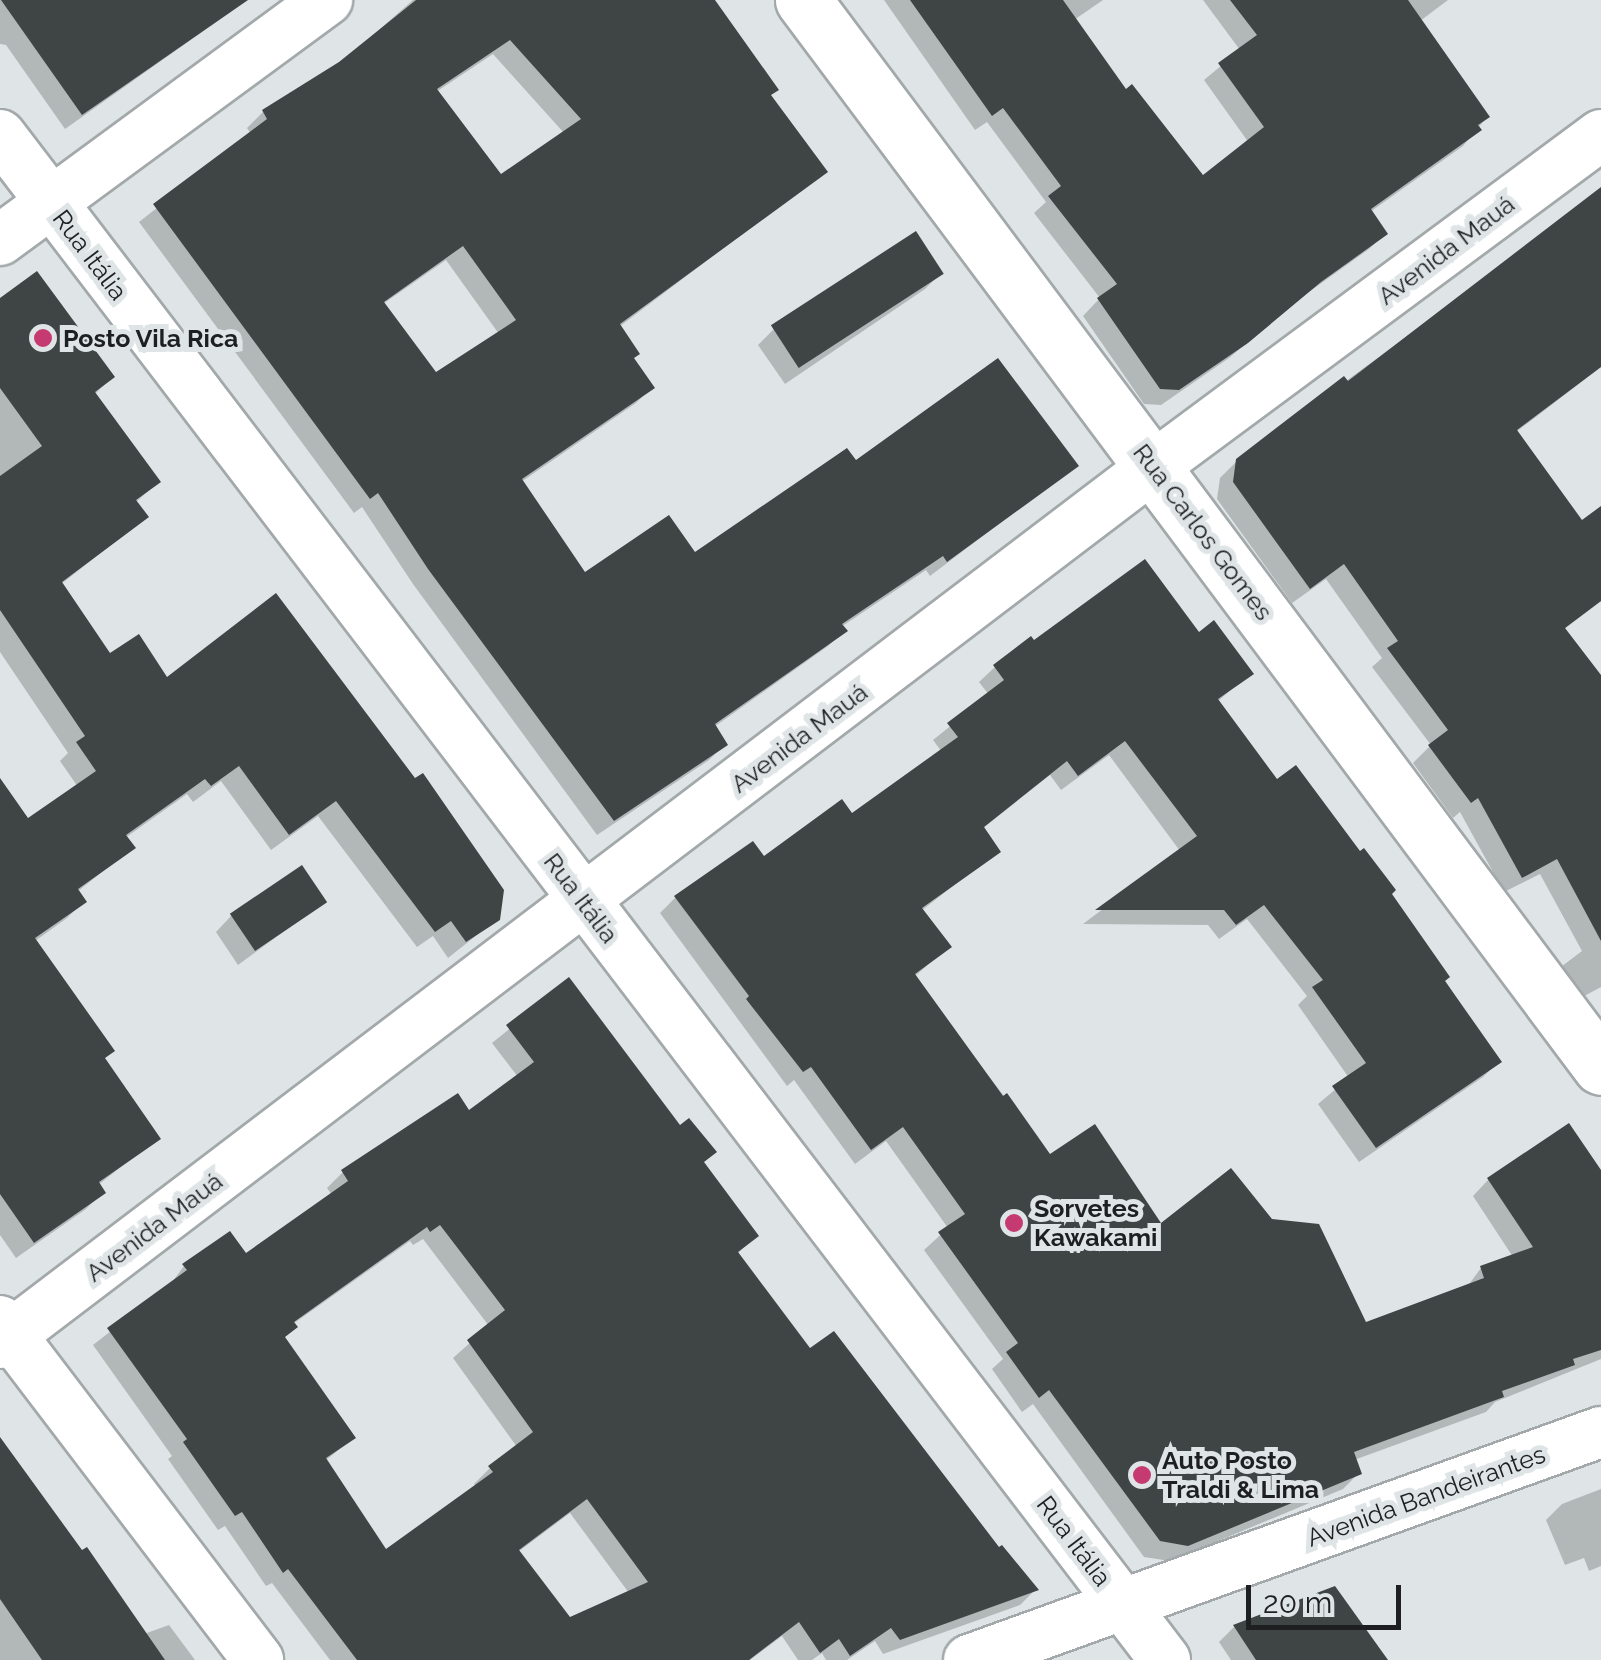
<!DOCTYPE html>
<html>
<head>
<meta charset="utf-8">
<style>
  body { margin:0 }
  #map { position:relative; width:1601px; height:1660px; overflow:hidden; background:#dfe5e6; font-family:Raleway,sans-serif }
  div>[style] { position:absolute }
  .shadow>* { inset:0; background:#0003 }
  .building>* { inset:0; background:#3f4445; transform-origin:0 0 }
  .roads { filter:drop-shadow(2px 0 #a3a9aa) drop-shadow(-2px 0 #a3a9aa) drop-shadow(0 2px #a3a9aa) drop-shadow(0 -2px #a3a9aa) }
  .minor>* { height:50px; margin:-25px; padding:0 25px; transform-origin:25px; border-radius:25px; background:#fff }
  .tertiary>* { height:55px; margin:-27.5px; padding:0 27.5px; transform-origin:27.5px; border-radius:27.5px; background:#fff }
  .dots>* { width:28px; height:28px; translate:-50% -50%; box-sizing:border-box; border:5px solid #dfe5e6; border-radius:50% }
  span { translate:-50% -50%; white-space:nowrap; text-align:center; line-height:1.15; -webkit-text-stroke:10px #dfe5e6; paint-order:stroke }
  .street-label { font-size:25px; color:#1d1f20 }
  .poi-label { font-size:25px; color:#1d1f20; font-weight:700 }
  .left { translate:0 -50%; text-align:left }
  .scale { position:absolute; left:1246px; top:1585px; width:155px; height:45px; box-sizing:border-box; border:5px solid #1d1f20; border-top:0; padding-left:12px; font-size:30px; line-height:35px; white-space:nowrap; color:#1d1f20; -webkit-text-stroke:8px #dfe5e6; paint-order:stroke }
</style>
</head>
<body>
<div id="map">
  <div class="shadow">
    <i style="clip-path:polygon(0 0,247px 0,65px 129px,6px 45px,0 44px)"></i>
    <i style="clip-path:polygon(evenodd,413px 0,702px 0,824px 172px,619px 327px,632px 359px,652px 387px,636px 403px,521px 482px,584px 576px,695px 556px,855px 464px,1075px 466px,930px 576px,926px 570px,841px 627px,844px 631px,828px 646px,714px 727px,725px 744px,709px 760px,597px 835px,413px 584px,362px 507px,354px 513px,139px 222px,251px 134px,247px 128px,263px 112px,340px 64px,413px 0,493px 54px,564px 133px,501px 178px,436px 92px,493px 54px,413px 0,446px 260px,499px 334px,435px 376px,383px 304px,446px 260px)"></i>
    <i style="clip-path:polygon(884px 0,1103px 0,1074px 20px,1125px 92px,1203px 179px,1249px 143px,1204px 80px,1240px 50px,1203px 0,1448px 0,1420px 21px,1487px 117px,1463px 146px,1370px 212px,1385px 234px,1369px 249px,1302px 297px,1229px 358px,1161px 405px,1144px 404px,1083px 316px,1100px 298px,1034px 213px,1046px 202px,987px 122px,975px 130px)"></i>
    <i style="clip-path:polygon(1601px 194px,1601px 367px,1516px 432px,1582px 524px,1601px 509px,1601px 601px,1563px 630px,1601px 679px,1601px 987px,1566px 1006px,1545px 979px,1582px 951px,1540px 874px,1504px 892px,1460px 812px,1453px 818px,1413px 763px,1431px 745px,1372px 667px,1382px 658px,1326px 579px,1292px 603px,1217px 499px,1220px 478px,1237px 461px)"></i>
    <i style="clip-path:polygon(941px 273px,925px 289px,785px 384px,758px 345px,774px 329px)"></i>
    <i style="clip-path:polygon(0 301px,112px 377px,94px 395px,158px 482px,135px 503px,146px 517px,60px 585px,110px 657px,166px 681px,275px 597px,497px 919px,448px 958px,433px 936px,417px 947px,318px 816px,271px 850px,221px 781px,193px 802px,187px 794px,125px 838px,132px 848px,77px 892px,84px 901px,67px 918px,35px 941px,103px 1059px,158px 1138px,98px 1185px,103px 1192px,86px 1209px,16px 1258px,0 1235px,0 787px,28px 822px,78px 787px,60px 761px,68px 753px,0 652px)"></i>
    <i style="clip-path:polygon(1198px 635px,1250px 673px,1217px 702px,1276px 782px,1389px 894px,1498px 1062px,1483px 1077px,1359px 1162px,1318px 1104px,1349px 1078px,1298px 1005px,1307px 996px,1247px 919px,1219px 939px,1208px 925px,1083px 924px,1180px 851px,1109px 755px,1061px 790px,1050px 775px,982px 829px,998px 851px,921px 911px,948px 947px,914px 977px,1050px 1157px,1161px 1227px,1365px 1325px,1467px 1287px,1481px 1268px,1513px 1257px,1473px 1196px,1488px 1180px,1601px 1175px,1601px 1359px,1495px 1402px,1486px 1412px,1354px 1460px,1359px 1473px,1343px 1489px,1170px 1561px,1144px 1557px,1033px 1404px,1022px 1412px,992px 1369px,1003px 1359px,924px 1250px,948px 1228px,886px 1141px,855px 1164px,794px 1080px,787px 1086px,660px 913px,675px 898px,851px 817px,942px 752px,933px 740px,989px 695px,979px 682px,995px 667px,1034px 644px)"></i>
    <i style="clip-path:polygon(324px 902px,238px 965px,216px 932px,231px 916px)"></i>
    <i style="clip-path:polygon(evenodd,569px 981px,756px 1236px,736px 1255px,809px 1352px,1035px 1590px,1020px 1605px,883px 1654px,875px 1641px,847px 1660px,826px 1660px,822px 1653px,812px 1660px,798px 1660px,782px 1636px,750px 1660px,330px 1660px,272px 1583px,266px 1586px,225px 1526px,218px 1530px,168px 1459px,172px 1456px,93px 1345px,170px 1285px,184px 1266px,245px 1257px,332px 1195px,327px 1188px,343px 1172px,468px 1113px,518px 1077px,492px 1043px,569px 981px,423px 1239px,489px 1326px,453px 1358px,517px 1447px,490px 1468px,474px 1484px,476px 1487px,385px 1553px,325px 1461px,353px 1438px,283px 1339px,293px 1324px,410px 1241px,413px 1245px,423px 1239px,569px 981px,570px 1513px,629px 1593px,569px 1620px,518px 1552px,570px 1513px)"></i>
    <i style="clip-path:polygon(0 1442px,144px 1634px,169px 1625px,195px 1660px,0 1660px)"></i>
    <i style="clip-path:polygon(1601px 1489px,1601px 1566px,1589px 1571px,1584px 1558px,1565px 1565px,1546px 1520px,1562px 1504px)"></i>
    <i style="clip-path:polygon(1234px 1627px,1384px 1660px,1231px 1660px,1219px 1642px)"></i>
  </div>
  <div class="building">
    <i style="clip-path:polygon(1px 0,248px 0,82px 115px)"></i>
    <i style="clip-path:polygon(evenodd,416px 0,715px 0,779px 90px,771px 95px,828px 172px,620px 324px,640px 354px,634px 358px,655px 388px,522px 479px,585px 572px,669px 515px,695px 552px,847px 448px,856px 460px,998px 358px,1079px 466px,947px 562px,943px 556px,842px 624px,848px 631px,715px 724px,728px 745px,614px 821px,428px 569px,378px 493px,370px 499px,153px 204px,267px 119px,262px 110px,339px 62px,416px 0,510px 40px,581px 119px,501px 174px,437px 89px,510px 40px,416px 0,463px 246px,516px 320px,436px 372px,384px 302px,463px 246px)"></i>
    <i style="clip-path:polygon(910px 0,1063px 0,1126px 89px,1132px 84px,1203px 175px,1264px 127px,1218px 63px,1257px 35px,1230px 0,1408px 0,1490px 117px,1478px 125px,1482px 130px,1371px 209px,1388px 234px,1321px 282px,1248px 343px,1179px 390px,1160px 389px,1097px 298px,1117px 284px,1048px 196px,1061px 186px,1003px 108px,992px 116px)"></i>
    <i style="clip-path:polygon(1601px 187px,1601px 367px,1517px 430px,1582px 520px,1601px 506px,1601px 601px,1565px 628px,1601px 675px,1601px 941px,1557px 859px,1522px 878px,1478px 798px,1471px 803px,1428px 745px,1448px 730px,1387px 648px,1398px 641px,1344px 564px,1310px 589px,1233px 482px,1236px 459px,1344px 376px,1348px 381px)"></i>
    <i style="left:916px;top:231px;width:51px;height:173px;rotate:57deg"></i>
    <i style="clip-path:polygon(37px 271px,115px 377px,95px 392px,161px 482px,136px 500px,149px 517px,62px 582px,110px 653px,139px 634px,167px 677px,276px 593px,415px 778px,423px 773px,504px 890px,500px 920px,466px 942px,451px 921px,435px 932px,336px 801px,289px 835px,239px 766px,211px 786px,205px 779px,126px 835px,136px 848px,78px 889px,87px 902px,35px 938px,115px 1051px,105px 1058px,161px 1139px,99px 1182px,106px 1193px,34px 1243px,0 1194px,0 778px,28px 818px,96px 771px,76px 742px,85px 736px,0 610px,0 476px,42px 446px,0 388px,0 298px)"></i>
    <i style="clip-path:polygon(1145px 559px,1199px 632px,1214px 620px,1254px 674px,1218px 699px,1277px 779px,1296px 765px,1360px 851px,1364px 848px,1396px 890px,1392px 894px,1450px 977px,1445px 981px,1502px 1062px,1376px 1148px,1332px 1086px,1366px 1063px,1312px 987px,1323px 980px,1264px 905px,1236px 925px,1224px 910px,1095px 910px,1197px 836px,1125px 741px,1078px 776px,1067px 761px,984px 827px,1001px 852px,922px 908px,952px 947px,915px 974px,1003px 1096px,1007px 1093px,1050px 1154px,1095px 1124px,1161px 1223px,1231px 1168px,1272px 1219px,1319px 1224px,1366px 1322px,1484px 1278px,1480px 1266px,1533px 1247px,1487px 1178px,1569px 1123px,1601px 1170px,1601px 1350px,1573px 1359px,1575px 1365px,1502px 1391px,1504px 1397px,1354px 1452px,1362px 1474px,1188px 1546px,1160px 1541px,1049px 1390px,1039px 1398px,1006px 1352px,1018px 1343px,938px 1232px,965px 1214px,903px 1127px,871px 1150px,811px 1067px,803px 1072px,746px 999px,749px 996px,674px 896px,753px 841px,764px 856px,842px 799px,852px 813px,958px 737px,947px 723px,1004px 680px,993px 665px,1031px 636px,1034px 640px)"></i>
    <i style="left:302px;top:865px;width:45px;height:87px;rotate:56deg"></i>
    <i style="clip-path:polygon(evenodd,569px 977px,680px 1125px,689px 1118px,717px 1152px,704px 1162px,759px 1236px,738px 1252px,810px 1348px,834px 1331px,999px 1547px,1002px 1545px,1039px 1590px,900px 1640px,891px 1628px,850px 1656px,839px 1639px,820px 1653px,799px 1622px,749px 1660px,357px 1660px,288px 1569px,283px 1573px,242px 1512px,235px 1516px,183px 1442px,187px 1439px,107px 1328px,187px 1270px,182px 1264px,230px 1231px,246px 1253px,348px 1181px,341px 1170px,458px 1093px,469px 1110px,534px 1062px,506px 1025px,569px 977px,440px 1225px,505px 1310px,467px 1340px,533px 1432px,488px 1466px,493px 1472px,386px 1549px,326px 1458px,356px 1438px,285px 1337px,298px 1327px,294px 1322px,427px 1227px,430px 1232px,440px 1225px,569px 977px,587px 1499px,648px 1582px,570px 1617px,519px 1550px,587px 1499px)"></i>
    <i style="clip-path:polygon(0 1437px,82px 1550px,87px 1547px,165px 1660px,42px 1660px,0 1599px)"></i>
    <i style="clip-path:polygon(1335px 1586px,1388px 1660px,1256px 1660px,1233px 1625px)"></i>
  </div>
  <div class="roads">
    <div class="minor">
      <i style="left:0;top:135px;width:1919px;rotate:52.62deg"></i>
      <i style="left:0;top:240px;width:406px;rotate:-36.3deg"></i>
      <i style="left:0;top:1321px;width:426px;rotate:52.7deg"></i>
      <i style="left:0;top:1343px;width:1449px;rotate:-37.23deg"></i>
      <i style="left:1154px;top:466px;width:556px;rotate:-36.52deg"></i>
      <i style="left:969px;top:1660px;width:672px;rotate:-19.84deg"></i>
    </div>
    <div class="tertiary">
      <i style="left:803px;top:0;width:1332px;rotate:53.21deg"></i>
    </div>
  </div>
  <div class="dots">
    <i style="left:43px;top:338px;background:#c53a71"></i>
    <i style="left:1014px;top:1223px;background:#c53a71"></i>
    <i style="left:1142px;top:1475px;background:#c53a71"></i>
  </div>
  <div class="street-label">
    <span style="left:1446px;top:250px;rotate:-37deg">Avenida Mauá</span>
    <span style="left:90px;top:255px;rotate:53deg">Rua Itália</span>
    <span style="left:1203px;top:532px;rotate:53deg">Rua Carlos Gomes</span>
    <span style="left:799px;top:738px;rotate:-37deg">Avenida Mauá</span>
    <span style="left:581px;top:898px;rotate:53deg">Rua Itália</span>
    <span style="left:154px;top:1227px;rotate:-37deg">Avenida Mauá</span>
    <span style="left:1426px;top:1496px;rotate:-20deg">Avenida Bandeirantes</span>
    <span style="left:1074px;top:1541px;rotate:53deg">Rua Itália</span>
  </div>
  <div class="poi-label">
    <span class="left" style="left:63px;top:338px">Posto Vila Rica</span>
    <span class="left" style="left:1034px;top:1223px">Sorvetes<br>Kawakami</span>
    <span class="left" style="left:1162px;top:1475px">Auto Posto<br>Traldi &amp; Lima</span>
  </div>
  <div class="scale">20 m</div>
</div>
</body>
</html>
